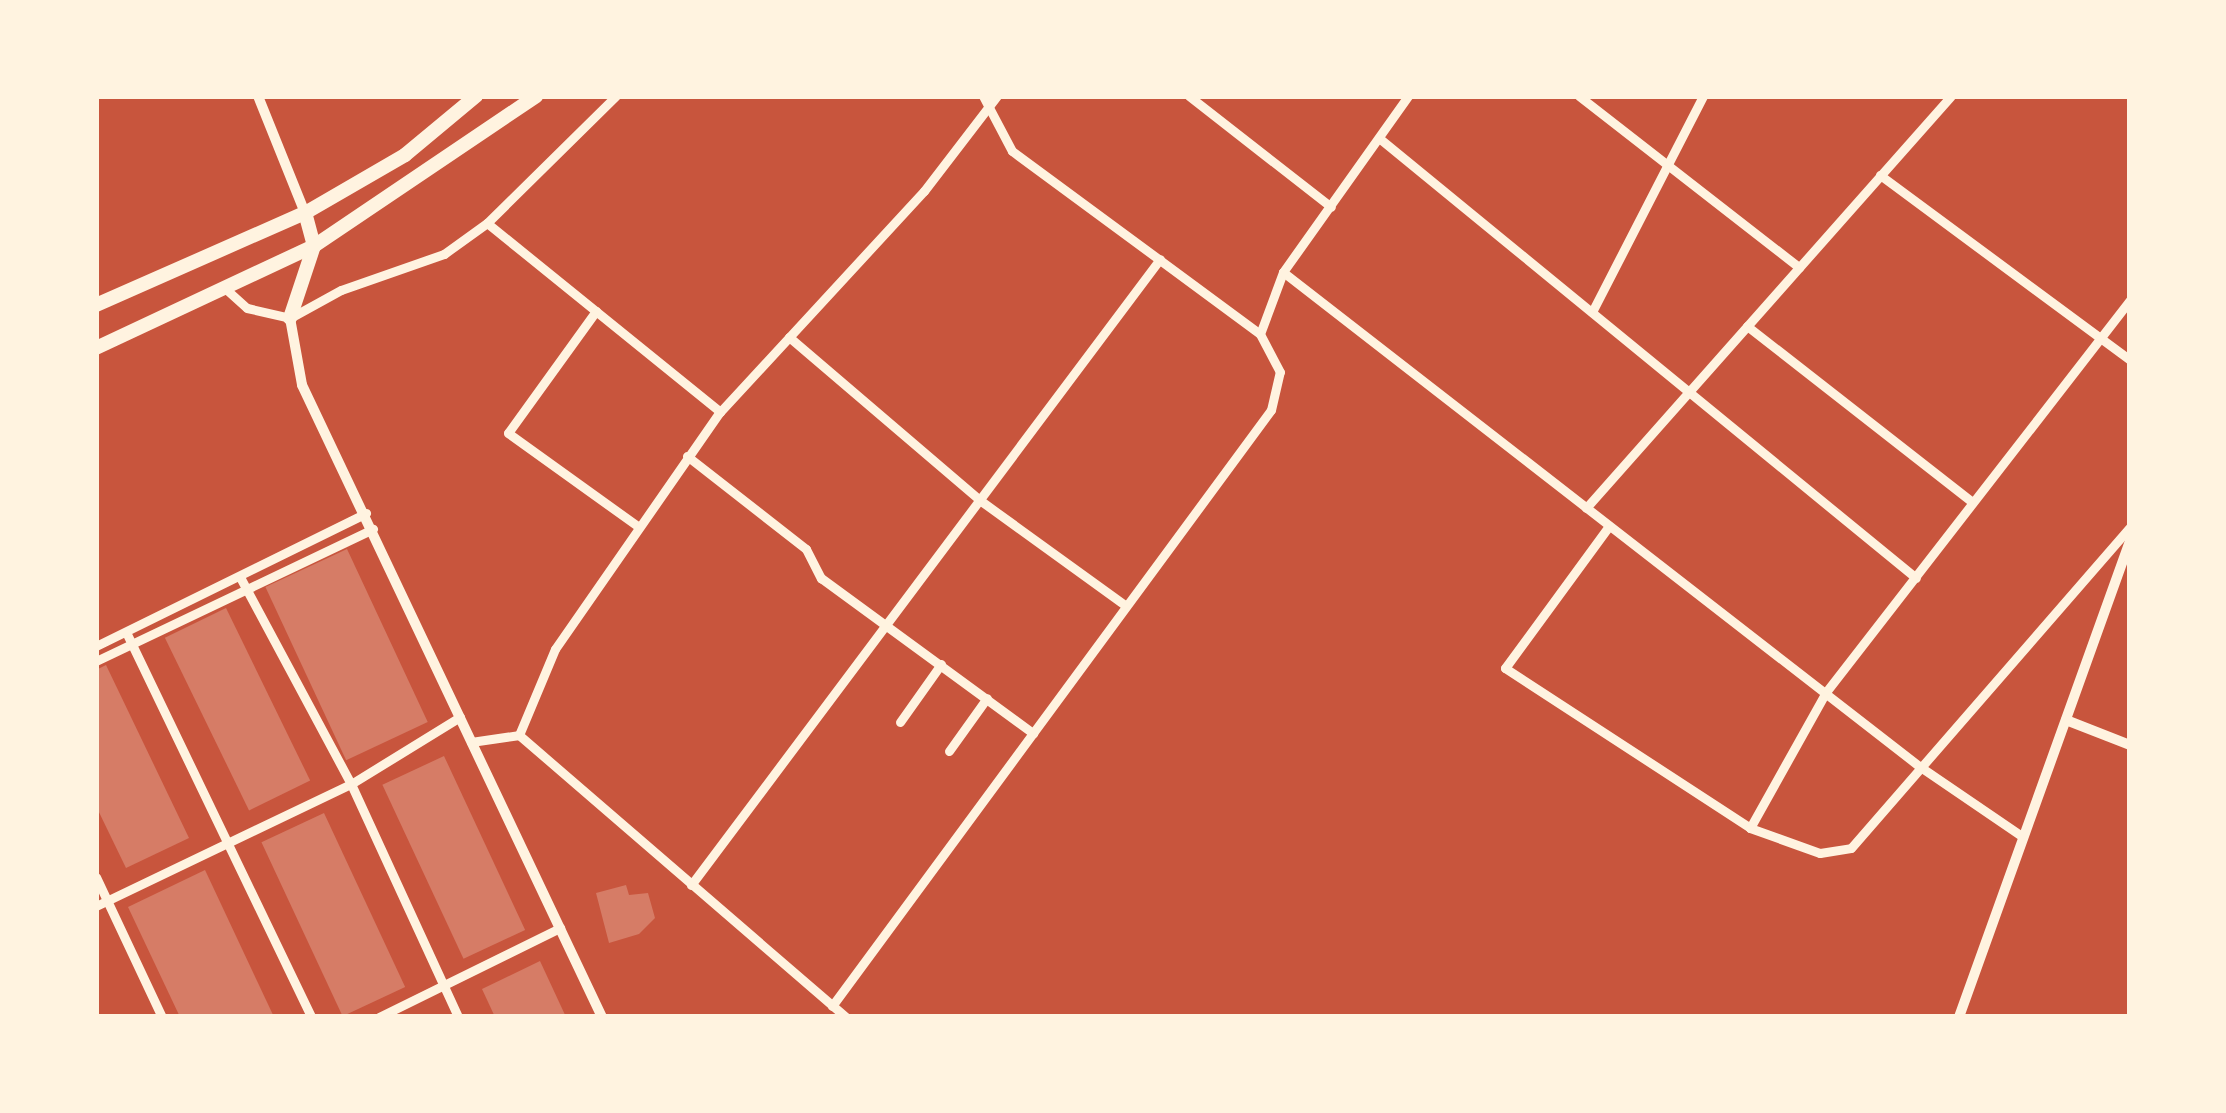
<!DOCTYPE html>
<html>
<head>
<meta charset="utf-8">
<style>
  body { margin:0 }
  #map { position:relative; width:2226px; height:1113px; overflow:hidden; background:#c8553d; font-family:"Fira Sans Condensed",sans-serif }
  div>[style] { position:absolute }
  .building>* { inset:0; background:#d67c66; transform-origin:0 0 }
  .minor>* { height:9px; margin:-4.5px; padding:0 4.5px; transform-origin:4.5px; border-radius:4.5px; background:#fff3e0 }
  .tertiary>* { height:10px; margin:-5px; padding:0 5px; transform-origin:5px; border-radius:5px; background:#fff3e0 }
  .trunk>* { height:14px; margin:-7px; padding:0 7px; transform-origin:7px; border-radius:7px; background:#fff3e0 }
  span { translate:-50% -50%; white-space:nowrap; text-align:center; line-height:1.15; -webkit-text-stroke:12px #fff3e0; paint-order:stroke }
  .frame { position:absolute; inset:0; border:99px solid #fff3e0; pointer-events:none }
</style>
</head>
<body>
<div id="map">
  <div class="building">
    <i style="left:347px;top:549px;width:191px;height:90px;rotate:65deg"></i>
    <i style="left:226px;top:608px;width:192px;height:68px;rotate:64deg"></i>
    <i style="clip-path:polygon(106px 665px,189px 838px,126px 868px,96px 806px,96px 670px)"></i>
    <i style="left:444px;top:756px;width:192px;height:68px;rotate:65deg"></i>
    <i style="left:324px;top:813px;width:192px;height:69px;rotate:65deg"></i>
    <i style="clip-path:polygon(205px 870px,274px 1017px,180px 1017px,128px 907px)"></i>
    <i style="clip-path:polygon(626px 885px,629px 895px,648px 893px,655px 918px,639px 934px,609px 943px,596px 893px)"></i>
    <i style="clip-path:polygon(540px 961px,566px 1017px,495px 1017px,482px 989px)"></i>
  </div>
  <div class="minor">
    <i style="left:983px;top:96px;width:62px;rotate:62.2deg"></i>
    <i style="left:1012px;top:151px;width:308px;rotate:36.4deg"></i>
    <i style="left:1189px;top:96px;width:180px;rotate:38deg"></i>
    <i style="left:1579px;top:96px;width:279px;rotate:37.9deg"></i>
    <i style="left:1379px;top:138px;width:694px;rotate:39.33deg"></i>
    <i style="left:1880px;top:175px;width:311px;rotate:36.5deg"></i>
    <i style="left:487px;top:223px;width:300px;rotate:39deg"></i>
    <i style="left:1283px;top:272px;width:805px;rotate:37.84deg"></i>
    <i style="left:1919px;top:766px;width:126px;rotate:34.3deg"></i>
    <i style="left:228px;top:291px;width:25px;rotate:42deg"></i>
    <i style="left:247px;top:308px;width:44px;rotate:13.1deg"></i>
    <i style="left:290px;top:318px;width:58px;rotate:-28.8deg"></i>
    <i style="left:341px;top:290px;width:109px;rotate:-19.3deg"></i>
    <i style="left:444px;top:254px;width:53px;rotate:-35.8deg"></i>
    <i style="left:487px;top:223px;width:181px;rotate:-44.6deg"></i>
    <i style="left:596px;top:311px;width:150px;rotate:125.8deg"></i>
    <i style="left:508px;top:433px;width:161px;rotate:35.7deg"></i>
    <i style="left:1592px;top:312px;width:243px;rotate:-62.8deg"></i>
    <i style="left:1747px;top:326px;width:286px;rotate:38deg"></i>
    <i style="left:789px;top:337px;width:253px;rotate:40.5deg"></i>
    <i style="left:981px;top:501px;width:179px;rotate:35.9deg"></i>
    <i style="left:687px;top:456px;width:151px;rotate:38deg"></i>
    <i style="left:806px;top:549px;width:33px;rotate:63deg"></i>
    <i style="left:821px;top:578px;width:263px;rotate:36.2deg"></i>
    <i style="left:1586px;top:508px;width:550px;rotate:-48.46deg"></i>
    <i style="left:1609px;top:526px;width:176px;rotate:126.2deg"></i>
    <i style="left:1505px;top:668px;width:293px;rotate:33.1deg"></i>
    <i style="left:1750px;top:828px;width:74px;rotate:19.7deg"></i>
    <i style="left:1820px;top:853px;width:31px;rotate:-9deg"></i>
    <i style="left:1851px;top:848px;width:425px;rotate:-49deg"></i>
    <i style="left:240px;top:577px;width:235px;rotate:61.8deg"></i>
    <i style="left:351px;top:784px;width:256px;rotate:65.3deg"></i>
    <i style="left:126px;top:632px;width:427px;rotate:64.3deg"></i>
    <i style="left:96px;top:646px;width:301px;rotate:-26.2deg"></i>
    <i style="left:96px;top:661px;width:307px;rotate:-25.5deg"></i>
    <i style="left:900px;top:722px;width:71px;rotate:-54.7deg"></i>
    <i style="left:519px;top:735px;width:432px;rotate:40.8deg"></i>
    <i style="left:471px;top:742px;width:49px;rotate:-8.3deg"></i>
    <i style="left:519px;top:735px;width:93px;rotate:-67.3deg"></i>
    <i style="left:555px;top:649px;width:289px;rotate:-55.2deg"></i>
    <i style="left:720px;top:412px;width:301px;rotate:-47.3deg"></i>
    <i style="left:924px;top:191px;width:120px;rotate:-52.5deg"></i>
    <i style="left:949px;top:751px;width:65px;rotate:-54.4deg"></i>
    <i style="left:1750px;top:828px;width:156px;rotate:-60.8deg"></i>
    <i style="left:1826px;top:692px;width:496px;rotate:-52.2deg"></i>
    <i style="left:96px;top:877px;width:155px;rotate:64.8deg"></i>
    <i style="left:691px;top:885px;width:782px;rotate:-53.16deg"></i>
    <i style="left:96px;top:906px;width:283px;rotate:-25.6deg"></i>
    <i style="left:351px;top:784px;width:128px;rotate:-31.6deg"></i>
    <i style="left:832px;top:1006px;width:740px;rotate:-53.63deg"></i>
    <i style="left:1271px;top:410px;width:39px;rotate:-77deg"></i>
    <i style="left:1280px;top:372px;width:43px;rotate:-117.8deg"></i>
    <i style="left:1260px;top:334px;width:66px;rotate:-69.6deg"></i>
    <i style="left:1283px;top:272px;width:216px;rotate:-54.6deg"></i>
    <i style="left:379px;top:1017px;width:202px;rotate:-26.2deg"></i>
  </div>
  <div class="tertiary">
    <i style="left:258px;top:96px;width:126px;rotate:68.1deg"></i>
    <i style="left:290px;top:318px;width:68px;rotate:79.8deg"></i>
    <i style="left:302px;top:385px;width:700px;rotate:64.61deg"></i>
    <i style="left:2066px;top:720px;width:69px;rotate:21.3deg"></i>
    <i style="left:1959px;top:1017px;width:506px;rotate:-70.24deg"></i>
  </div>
  <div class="trunk">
    <i style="left:96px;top:305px;width:228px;rotate:-23.8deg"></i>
    <i style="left:305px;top:213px;width:116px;rotate:-30.1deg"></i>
    <i style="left:405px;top:155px;width:92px;rotate:-39.7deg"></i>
    <i style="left:290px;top:318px;width:76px;rotate:-71.6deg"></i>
    <i style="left:314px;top:246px;width:34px;rotate:-105deg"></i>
    <i style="left:96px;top:348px;width:241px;rotate:-25.1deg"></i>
    <i style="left:314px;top:246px;width:268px;rotate:-34deg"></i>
  </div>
  <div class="frame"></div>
</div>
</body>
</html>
